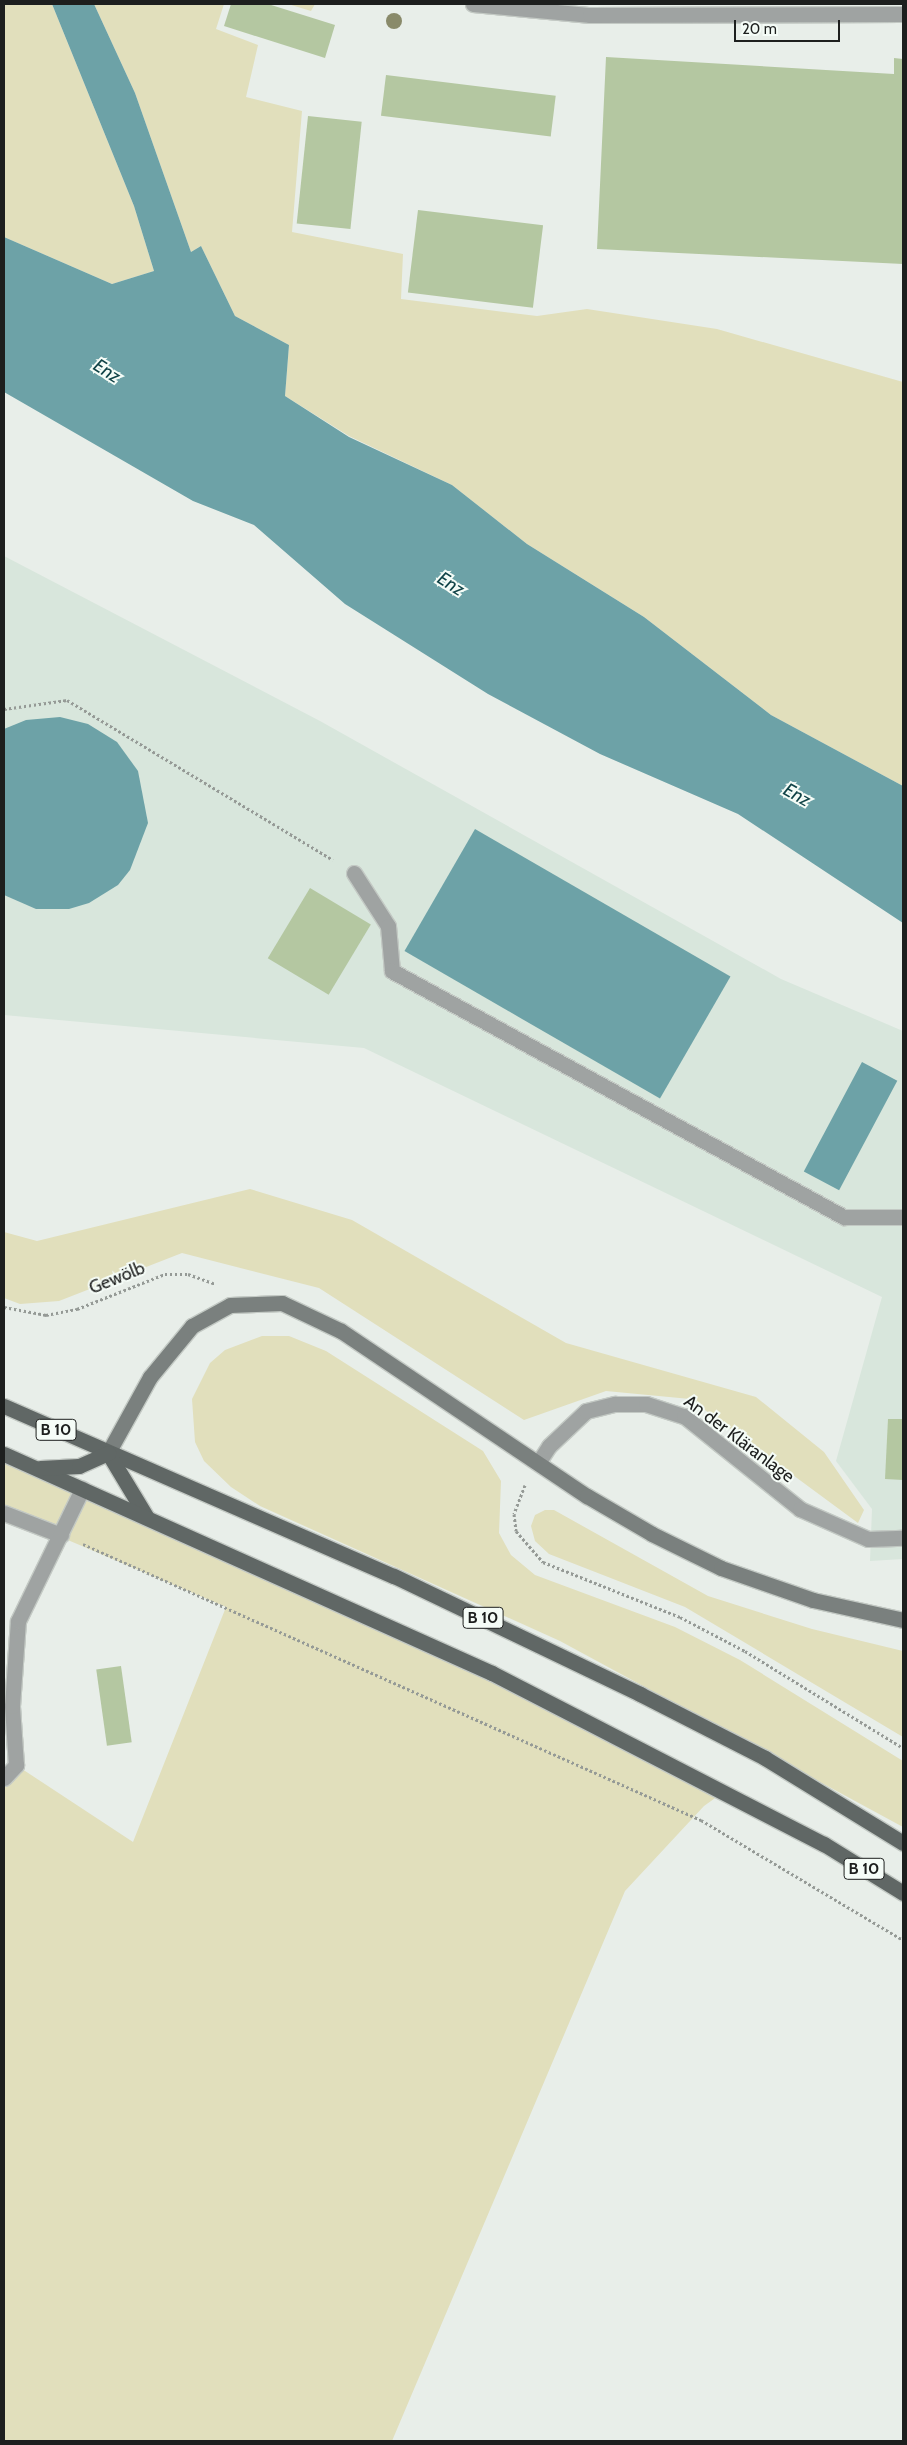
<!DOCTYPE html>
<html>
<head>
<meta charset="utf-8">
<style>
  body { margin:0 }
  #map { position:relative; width:907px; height:2445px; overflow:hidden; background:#e8eee9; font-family:Cabin,sans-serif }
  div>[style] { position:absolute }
  .built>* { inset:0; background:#d8e6dc }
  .green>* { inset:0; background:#e1dfbc }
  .water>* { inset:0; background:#6da2a7; transform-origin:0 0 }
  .building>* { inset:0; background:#b4c7a1; transform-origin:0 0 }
  .path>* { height:3px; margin-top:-1.5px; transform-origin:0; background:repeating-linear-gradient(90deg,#959a96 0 2.5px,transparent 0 5px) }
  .roads { filter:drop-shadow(1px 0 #c3c9c4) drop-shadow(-1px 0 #c3c9c4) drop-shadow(0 1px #c3c9c4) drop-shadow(0 -1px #c3c9c4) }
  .lane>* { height:15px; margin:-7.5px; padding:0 7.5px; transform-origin:7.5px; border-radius:7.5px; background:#9fa3a2 }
  .street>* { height:15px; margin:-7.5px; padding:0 7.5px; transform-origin:7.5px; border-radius:7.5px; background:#9fa3a2 }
  .secondary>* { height:15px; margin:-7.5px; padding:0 7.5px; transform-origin:7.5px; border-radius:7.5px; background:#7a807e }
  .primary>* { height:15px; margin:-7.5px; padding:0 7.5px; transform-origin:7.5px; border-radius:7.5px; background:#606765 }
  .trees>* { width:16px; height:16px; margin:-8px; border-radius:50%; background:#898a6a }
  span { translate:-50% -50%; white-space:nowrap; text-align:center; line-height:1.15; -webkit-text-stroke:4px #f5fcf7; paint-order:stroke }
  .shield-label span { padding:1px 4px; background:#f5fcf7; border:1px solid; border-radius:4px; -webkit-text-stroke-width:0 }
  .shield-label { font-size:16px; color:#1d1f1e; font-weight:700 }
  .street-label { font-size:18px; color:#1d1f1e }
  .water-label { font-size:19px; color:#104347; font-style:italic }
  .frame { position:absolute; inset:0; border:5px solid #1d1f1e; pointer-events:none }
  .scale { position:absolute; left:734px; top:20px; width:106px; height:22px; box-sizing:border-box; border:2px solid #1d1f1e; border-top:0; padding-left:6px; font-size:15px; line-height:18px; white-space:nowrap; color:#1d1f1e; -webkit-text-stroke:4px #f5fcf7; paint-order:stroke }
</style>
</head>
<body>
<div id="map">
  <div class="built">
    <i style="clip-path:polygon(4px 556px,320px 721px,781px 979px,903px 1031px,903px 1559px,870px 1561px,872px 1509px,836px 1461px,882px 1297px,364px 1048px,4px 1015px)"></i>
  </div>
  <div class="green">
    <i style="clip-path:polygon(4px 4px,52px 4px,134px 206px,154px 271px,112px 284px,4px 237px)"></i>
    <i style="clip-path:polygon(94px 4px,224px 4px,216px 29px,258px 45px,246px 97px,302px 111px,292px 232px,403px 254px,401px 299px,537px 316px,587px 309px,717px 329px,903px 382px,903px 786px,771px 715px,644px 617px,527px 544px,452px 485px,349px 436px,285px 396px,289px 345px,235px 316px,201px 246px,191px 252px,135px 93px)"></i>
    <i style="clip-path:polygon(288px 4px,315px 4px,311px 11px)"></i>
    <i style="clip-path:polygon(250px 1189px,352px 1220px,566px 1343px,756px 1397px,824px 1452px,864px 1510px,858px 1523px,690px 1399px,606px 1391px,524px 1420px,319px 1288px,182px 1253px,59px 1301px,20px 1304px,4px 1298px,4px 1232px,37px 1241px)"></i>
    <i style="clip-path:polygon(262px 1336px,289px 1336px,326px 1351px,483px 1451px,501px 1481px,499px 1533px,511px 1555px,535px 1575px,675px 1627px,740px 1660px,903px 1761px,903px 1827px,560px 1641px,260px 1506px,231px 1487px,204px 1461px,195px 1442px,192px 1399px,210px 1363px,225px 1350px)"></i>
    <i style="clip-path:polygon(4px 1454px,725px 1791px,704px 1806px,625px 1891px,392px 2441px,4px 2441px,4px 1778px,16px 1765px,133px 1842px,226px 1607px,4px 1513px)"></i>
    <i style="clip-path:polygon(545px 1510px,554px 1510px,708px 1596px,812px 1629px,903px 1651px,903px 1737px,685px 1607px,549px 1554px,535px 1541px,531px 1526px,535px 1515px)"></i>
  </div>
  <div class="water">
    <i style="clip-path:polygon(52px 4px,94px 4px,135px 93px,191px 252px,201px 246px,235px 316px,289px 345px,285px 396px,349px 437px,452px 485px,527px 544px,644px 617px,771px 715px,903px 786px,903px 923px,738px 814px,600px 754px,488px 694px,345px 604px,254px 525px,193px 501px,4px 392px,4px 237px,112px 284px,154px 271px,134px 206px)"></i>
    <i style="clip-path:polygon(60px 717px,88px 724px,117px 742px,138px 771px,148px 823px,130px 870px,118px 885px,89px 903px,69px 909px,36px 909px,4px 895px,4px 729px,26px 720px)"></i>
    <i style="left:475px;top:829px;width:295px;height:141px;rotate:30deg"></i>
    <i style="left:862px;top:1062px;width:40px;height:124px;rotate:28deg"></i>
  </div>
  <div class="building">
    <i style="clip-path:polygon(231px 4px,268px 4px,335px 25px,325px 58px,224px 26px)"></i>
    <i style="clip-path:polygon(606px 57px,894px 74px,894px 58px,903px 59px,903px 264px,597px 249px)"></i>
    <i style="left:386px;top:75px;width:171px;height:41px;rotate:7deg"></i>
    <i style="left:308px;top:116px;width:54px;height:108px;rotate:6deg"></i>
    <i style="left:418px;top:210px;width:126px;height:83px;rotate:7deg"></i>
    <i style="left:310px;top:888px;width:71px;height:82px;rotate:31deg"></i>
    <i style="clip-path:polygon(888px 1419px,903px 1419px,903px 1480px,885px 1479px)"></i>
    <i style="left:121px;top:1666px;width:77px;height:25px;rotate:82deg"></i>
  </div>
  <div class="path">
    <i style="left:4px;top:709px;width:64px;rotate:-8.1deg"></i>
    <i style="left:67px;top:700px;width:310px;rotate:31deg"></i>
    <i style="left:4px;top:1307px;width:43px;rotate:10.8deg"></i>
    <i style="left:46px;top:1315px;width:32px;rotate:-11deg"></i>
    <i style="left:77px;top:1309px;width:95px;rotate:-21.7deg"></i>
    <i style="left:165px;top:1274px;width:23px"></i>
    <i style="left:188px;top:1274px;width:29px;rotate:20deg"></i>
    <i style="left:525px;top:1485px;width:31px;rotate:111deg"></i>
    <i style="left:514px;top:1514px;width:17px;rotate:83deg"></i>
    <i style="left:516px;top:1531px;width:41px;rotate:48.9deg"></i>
    <i style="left:543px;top:1562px;width:148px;rotate:21.9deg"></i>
    <i style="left:680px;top:1617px;width:73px;rotate:27.6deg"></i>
    <i style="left:745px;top:1651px;width:185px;rotate:31.5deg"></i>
    <i style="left:83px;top:1544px;width:677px;rotate:24.07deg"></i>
    <i style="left:701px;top:1820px;width:235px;rotate:30.7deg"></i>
  </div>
  <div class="roads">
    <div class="lane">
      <i style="left:354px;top:873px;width:63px;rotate:57.3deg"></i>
      <i style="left:388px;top:926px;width:45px;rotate:84.9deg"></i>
      <i style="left:392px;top:971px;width:515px;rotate:28.56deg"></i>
      <i style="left:844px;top:1217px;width:59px"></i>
      <i style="left:538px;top:1463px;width:20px;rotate:-57deg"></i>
      <i style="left:549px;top:1446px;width:51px;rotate:-43.4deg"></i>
      <i style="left:586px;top:1411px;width:30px;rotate:-14deg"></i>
      <i style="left:615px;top:1404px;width:31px"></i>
      <i style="left:646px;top:1404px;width:40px;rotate:18deg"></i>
      <i style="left:684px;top:1416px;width:149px;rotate:38.7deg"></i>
      <i style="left:800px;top:1509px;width:74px;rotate:23.8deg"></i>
      <i style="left:868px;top:1539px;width:35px;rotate:-2deg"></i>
      <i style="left:4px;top:1513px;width:61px;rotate:21.1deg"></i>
      <i style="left:4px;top:1778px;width:18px;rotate:-47deg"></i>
      <i style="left:16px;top:1765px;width:59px;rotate:-93.9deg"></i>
      <i style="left:12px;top:1706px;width:85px;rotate:-86deg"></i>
      <i style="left:18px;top:1621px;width:147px;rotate:-64.1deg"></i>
    </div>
    <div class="street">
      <i style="left:473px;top:4px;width:118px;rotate:5.4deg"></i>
      <i style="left:590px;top:15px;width:313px;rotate:-0.2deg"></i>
    </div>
    <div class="secondary">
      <i style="left:108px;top:1453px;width:87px;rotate:-61.1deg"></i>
      <i style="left:150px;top:1377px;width:66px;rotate:-50.5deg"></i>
      <i style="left:192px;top:1326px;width:43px;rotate:-28.9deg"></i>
      <i style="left:230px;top:1305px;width:52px;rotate:-2.2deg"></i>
      <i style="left:282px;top:1303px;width:65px;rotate:25.4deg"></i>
      <i style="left:341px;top:1331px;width:296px;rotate:33.9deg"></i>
      <i style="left:587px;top:1496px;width:75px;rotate:30.3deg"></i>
      <i style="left:652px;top:1534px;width:77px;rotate:26.2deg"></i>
      <i style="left:721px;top:1568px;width:97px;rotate:19.2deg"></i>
      <i style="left:813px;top:1600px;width:92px;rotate:12.5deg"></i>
    </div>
    <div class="primary">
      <i style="left:4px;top:1406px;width:425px;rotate:23.6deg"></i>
      <i style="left:394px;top:1576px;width:273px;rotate:25.6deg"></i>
      <i style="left:640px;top:1694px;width:140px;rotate:27.1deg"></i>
      <i style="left:765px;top:1758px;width:162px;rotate:31.6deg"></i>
      <i style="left:108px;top:1453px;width:74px;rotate:58.9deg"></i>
      <i style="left:4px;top:1454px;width:535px;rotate:24.17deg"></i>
      <i style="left:492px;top:1673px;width:373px;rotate:27.3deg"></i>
      <i style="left:824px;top:1844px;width:93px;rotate:31.8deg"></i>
      <i style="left:40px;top:1468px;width:39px;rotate:-3deg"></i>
      <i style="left:79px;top:1466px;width:32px;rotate:-24deg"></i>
    </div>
  </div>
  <div class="trees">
    <i style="left:394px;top:21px"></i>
  </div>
  <div class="shield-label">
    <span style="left:56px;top:1430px">B 10</span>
    <span style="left:483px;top:1618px">B 10</span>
    <span style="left:864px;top:1869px">B 10</span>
  </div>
  <div class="street-label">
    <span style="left:117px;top:1278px;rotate:-22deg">Gewölb</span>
    <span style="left:739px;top:1439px;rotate:37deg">An der Kläranlage</span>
  </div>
  <div class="water-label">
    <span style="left:107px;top:371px;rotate:32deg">Enz</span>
    <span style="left:451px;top:584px;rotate:32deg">Enz</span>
    <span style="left:797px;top:795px;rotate:29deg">Enz</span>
  </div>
  <div class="frame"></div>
  <div class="scale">20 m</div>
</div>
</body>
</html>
